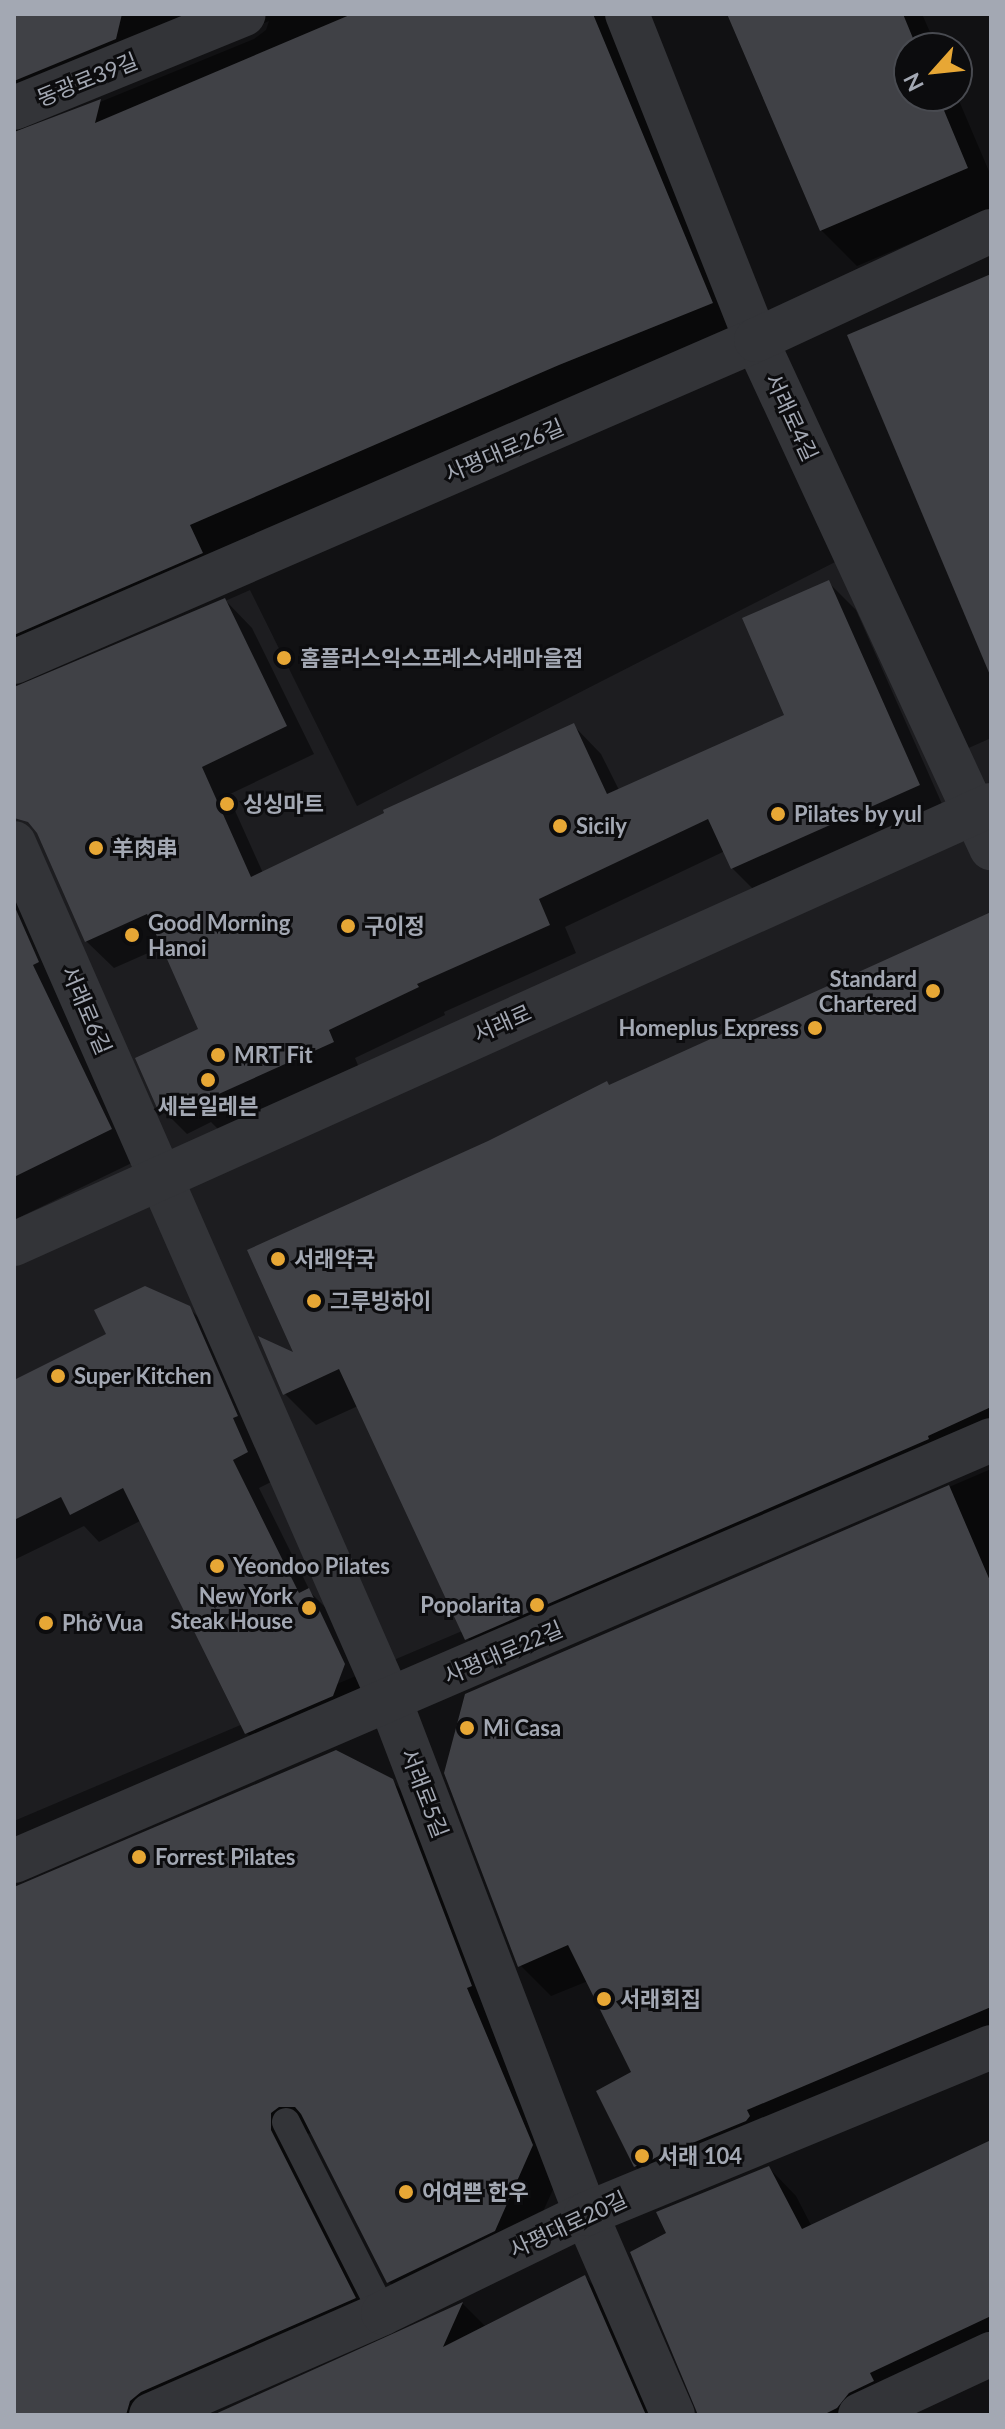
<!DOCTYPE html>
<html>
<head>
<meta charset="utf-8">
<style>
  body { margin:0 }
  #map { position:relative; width:1005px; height:2429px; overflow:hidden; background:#111113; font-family:Lato,"Noto Sans KR",sans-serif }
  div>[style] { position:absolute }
  .built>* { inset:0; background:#1d1d20 }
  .shadow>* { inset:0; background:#0007 }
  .building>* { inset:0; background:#404146 }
  .service>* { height:28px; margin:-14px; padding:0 14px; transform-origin:14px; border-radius:14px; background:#333438 }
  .minor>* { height:44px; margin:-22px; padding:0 22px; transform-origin:22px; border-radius:22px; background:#333438 }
  .tertiary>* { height:44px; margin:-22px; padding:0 22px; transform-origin:22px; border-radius:22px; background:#333438 }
  .dots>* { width:22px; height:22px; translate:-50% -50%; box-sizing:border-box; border:4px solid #0c0c0e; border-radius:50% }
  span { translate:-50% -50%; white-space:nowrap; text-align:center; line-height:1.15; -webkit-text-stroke:6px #0c0c0e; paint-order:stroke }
  .street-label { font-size:22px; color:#a3a8b3 }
  .poi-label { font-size:22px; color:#a3a8b3; font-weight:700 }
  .left { translate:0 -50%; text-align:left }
  .right { translate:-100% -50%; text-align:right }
  .frame { position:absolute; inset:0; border:16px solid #a3a8b3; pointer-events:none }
  .north { position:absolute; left:893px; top:32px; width:80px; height:80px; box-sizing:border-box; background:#0c0c0e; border:2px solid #484a50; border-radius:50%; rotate:243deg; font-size:22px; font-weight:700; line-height:32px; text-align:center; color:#a3a8b3 }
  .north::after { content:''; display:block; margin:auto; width:28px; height:36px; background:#e7a735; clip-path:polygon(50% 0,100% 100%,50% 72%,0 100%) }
</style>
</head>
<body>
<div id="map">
  <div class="built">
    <i style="clip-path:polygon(839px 560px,935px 763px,991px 738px,991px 1407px,14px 1821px,14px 694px,250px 590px,357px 806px)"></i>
  </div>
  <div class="shadow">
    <i style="clip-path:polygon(evenodd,14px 14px,610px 14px,743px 335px,14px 654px,14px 14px,269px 21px,266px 30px,254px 39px,22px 134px,26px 124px,37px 116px,269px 21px)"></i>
    <i style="clip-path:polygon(729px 14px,922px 14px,937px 48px,909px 48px,909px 96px,957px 96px,991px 176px,991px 209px,857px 266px,821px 230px)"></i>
    <i style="clip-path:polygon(828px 582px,856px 610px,946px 813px,760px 896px,732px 868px,725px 851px,565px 927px,576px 953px,444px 1012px,445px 1015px,355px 1058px,360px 1070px,221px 1132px,211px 1122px,187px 1134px,159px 1106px,201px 1030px,164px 946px,114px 968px,86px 941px,225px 600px,252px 628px,314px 754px,228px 795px,263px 873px,574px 726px,601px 754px,619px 790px,786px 716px)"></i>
    <i style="clip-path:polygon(14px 837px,140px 1159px,14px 1220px)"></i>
    <i style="clip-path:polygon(991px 914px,991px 1457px,498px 1669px,467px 1638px,358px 1406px,316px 1425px,285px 1394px,297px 1356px,610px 1087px)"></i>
    <i style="clip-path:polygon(189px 1308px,217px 1336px,275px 1480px,259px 1488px,311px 1593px,336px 1618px,372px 1693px,274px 1761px,247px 1733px,142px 1520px,99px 1542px,84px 1526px,14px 1560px,14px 1382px)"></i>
    <i style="clip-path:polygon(991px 1469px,991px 2051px,667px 2197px,635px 2166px,634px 2073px,588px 1981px,551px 1996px,520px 1965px,466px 1695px)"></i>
    <i style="clip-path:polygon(392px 1781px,420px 1809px,560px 2174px,522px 2258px,416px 2310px,389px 2282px,313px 2133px,305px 2134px,382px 2325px,179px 2415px,14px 2415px,14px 1890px)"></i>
    <i style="clip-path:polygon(991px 2142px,991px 2357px,887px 2415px,700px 2415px,669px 2234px,769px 2168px,796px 2196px,812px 2227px)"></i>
    <i style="clip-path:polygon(585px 2277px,612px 2305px,660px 2415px,217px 2415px,463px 2304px,486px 2327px)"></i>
  </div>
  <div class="building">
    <i style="clip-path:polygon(14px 14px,122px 14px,116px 39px,14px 81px)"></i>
    <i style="clip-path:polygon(352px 14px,593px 14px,713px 303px,559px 365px,190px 525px,203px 553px,14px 635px,14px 132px,101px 99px,95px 123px)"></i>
    <i style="clip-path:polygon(727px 14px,903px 14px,917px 48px,909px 48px,909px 96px,938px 96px,968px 168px,820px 231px)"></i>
    <i style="clip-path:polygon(991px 274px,991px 675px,990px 675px,847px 335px)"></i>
    <i style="clip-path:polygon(829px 580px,920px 785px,731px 869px,708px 819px,539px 899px,550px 925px,417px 984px,419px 987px,329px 1030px,334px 1042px,192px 1106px,186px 1094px,157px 1108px,135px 1058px,198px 1029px,147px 914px,85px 942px,37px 833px,28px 822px,14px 818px,14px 687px,225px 598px,287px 726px,202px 767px,251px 877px,384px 813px,383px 810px,574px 723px,607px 794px,784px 715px,742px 618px)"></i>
    <i style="clip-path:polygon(14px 905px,39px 962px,33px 965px,112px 1129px,14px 1177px)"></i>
    <i style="clip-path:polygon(991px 912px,991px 1407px,928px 1436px,929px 1439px,465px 1640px,339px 1369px,283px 1395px,258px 1336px,293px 1352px,247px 1250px,488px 1141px,607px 1081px,609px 1085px)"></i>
    <i style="clip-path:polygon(145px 1286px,190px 1306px,238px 1416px,233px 1418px,248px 1452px,233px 1460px,299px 1593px,309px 1588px,345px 1664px,333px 1696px,245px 1734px,123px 1488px,70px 1515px,61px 1497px,14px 1520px,14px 1380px,106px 1334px,94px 1310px)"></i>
    <i style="clip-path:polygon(949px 1485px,991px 1583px,991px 2007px,747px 2110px,750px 2116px,746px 2121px,634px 2167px,596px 2091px,631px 2072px,568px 1945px,518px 1967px,444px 1773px,465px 1694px)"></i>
    <i style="clip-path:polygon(336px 1750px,393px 1779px,472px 1986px,467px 1988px,533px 2145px,495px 2231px,387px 2283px,301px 2114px,295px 2107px,279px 2107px,271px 2113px,271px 2130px,356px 2298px,141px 2392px,130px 2401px,126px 2415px,14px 2415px,14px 1887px)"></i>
    <i style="clip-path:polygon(991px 2140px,991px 2316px,870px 2373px,874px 2381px,849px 2393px,837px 2408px,823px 2415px,698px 2415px,630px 2252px,666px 2233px,656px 2212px,769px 2166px,802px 2229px)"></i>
    <i style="clip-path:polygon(585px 2275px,646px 2415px,213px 2415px,463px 2302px,443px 2347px)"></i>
  </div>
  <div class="service">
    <i style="left:286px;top:2122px;width:214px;rotate:63.1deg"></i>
  </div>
  <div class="minor">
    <i style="left:627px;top:14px;width:351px;rotate:68.4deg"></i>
    <i style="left:756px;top:340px;width:560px;rotate:65.17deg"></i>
    <i style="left:14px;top:108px;width:248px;rotate:-22.2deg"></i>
    <i style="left:14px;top:662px;width:809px;rotate:-23.46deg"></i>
    <i style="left:756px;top:340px;width:259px;rotate:-24.9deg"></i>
    <i style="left:14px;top:843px;width:937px;rotate:66.34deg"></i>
    <i style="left:390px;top:1701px;width:549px;rotate:69.09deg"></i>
    <i style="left:586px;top:2214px;width:219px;rotate:66.6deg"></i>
    <i style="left:14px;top:1861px;width:1064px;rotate:-23.31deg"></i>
    <i style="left:151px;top:2415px;width:253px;rotate:-23.7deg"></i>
    <i style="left:383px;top:2313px;width:226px;rotate:-26deg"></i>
    <i style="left:586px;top:2214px;width:438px;rotate:-22.4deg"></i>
    <i style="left:860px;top:2415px;width:145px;rotate:-25deg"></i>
  </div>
  <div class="tertiary">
    <i style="left:14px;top:1244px;width:1071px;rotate:-24.2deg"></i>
  </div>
  <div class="dots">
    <i style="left:284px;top:658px;background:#e7a735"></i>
    <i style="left:227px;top:804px;background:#e7a735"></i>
    <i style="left:778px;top:814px;background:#e7a735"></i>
    <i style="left:560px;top:826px;background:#e7a735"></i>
    <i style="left:96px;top:848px;background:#e7a735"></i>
    <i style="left:348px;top:926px;background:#e7a735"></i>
    <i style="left:132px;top:935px;background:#e7a735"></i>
    <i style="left:933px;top:991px;background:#e7a735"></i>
    <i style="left:815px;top:1028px;background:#e7a735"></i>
    <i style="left:218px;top:1055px;background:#e7a735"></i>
    <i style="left:208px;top:1080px;background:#e7a735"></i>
    <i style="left:278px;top:1259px;background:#e7a735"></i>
    <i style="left:314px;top:1301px;background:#e7a735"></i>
    <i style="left:58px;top:1376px;background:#e7a735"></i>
    <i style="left:217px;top:1566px;background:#e7a735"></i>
    <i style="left:537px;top:1605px;background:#e7a735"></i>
    <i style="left:309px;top:1608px;background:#e7a735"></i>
    <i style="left:46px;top:1623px;background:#e7a735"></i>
    <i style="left:467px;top:1728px;background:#e7a735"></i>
    <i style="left:139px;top:1857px;background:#e7a735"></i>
    <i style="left:604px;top:1999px;background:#e7a735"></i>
    <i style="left:642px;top:2156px;background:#e7a735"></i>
    <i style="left:406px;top:2192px;background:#e7a735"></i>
  </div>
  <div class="street-label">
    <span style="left:87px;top:79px;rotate:-22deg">동광로39길</span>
    <span style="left:792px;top:417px;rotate:65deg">서래로4길</span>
    <span style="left:504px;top:450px;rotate:-23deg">사평대로26길</span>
    <span style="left:87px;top:1010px;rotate:67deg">서래로6길</span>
    <span style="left:502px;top:1023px;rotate:-24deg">서래로</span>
    <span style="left:503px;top:1652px;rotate:-23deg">사평대로22길</span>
    <span style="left:425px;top:1793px;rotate:69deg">서래로5길</span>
    <span style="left:568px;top:2224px;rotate:-25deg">사평대로20길</span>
  </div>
  <div class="poi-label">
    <span class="left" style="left:300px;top:658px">홈플러스익스프레스서래마을점</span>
    <span class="left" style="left:243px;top:804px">싱싱마트</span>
    <span class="left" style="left:794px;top:814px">Pilates by yul</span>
    <span class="left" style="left:576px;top:826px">Sicily</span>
    <span class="left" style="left:112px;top:848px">羊肉串</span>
    <span class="left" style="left:148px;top:935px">Good Morning<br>Hanoi</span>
    <span class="left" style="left:364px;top:926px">구이정</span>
    <span class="right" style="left:917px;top:991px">Standard<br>Chartered</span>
    <span class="right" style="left:799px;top:1028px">Homeplus Express</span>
    <span class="left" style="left:234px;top:1055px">MRT Fit</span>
    <span style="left:208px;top:1106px">세븐일레븐</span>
    <span class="left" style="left:294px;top:1259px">서래약국</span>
    <span class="left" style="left:330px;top:1301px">그루빙하이</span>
    <span class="left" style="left:74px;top:1376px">Super Kitchen</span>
    <span class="left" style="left:233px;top:1566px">Yeondoo Pilates</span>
    <span class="right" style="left:293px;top:1608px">New York<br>Steak House</span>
    <span class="right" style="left:521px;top:1605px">Popolarita</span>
    <span class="left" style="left:62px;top:1623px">Phở Vua</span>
    <span class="left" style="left:483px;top:1728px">Mi Casa</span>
    <span class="left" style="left:155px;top:1857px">Forrest Pilates</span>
    <span class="left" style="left:620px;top:1999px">서래회집</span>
    <span class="left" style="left:658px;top:2156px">서래 104</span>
    <span class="left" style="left:422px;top:2192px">어여쁜 한우</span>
  </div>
  <div class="frame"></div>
  <div class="north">N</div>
</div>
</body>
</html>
